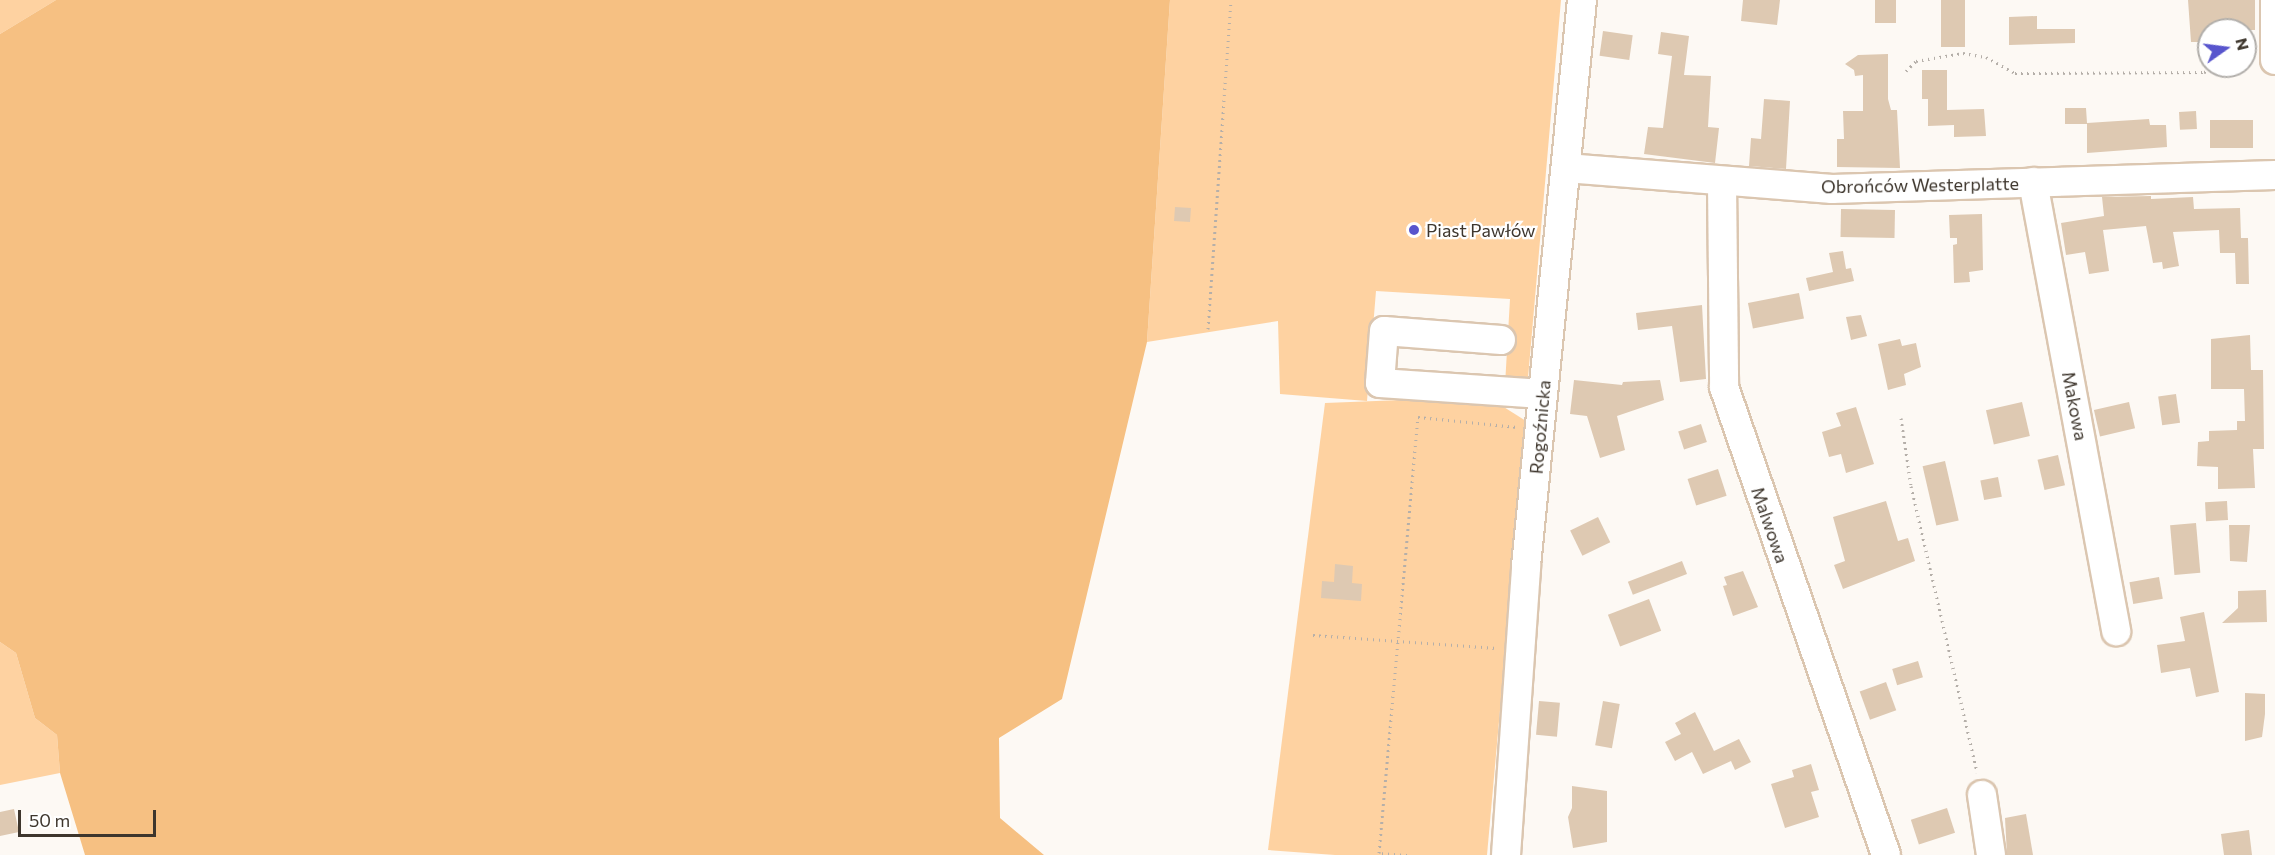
<!DOCTYPE html>
<html>
<head>
<meta charset="utf-8">
<style>
  body { margin:0 }
  #map { position:relative; width:2275px; height:855px; overflow:hidden; background:#fdf9f4; font-family:Commissioner,sans-serif }
  div>[style] { position:absolute }
  .green>* { inset:0; background:#fed2a1 }
  .forest>* { inset:0; background:#f6c082 }
  .building>* { inset:0; background:#dec9b2; transform-origin:0 0 }
  .path>* { height:3px; margin-top:-1.5px; transform-origin:0; background:repeating-linear-gradient(90deg,#b5afa9 0 1.5px,transparent 0 6px) }
  .roads { filter:drop-shadow(2px 0 #dbc6b0) drop-shadow(-2px 0 #dbc6b0) drop-shadow(0 2px #dbc6b0) drop-shadow(0 -2px #dbc6b0) }
  .minor>* { height:28px; margin:-14px; padding:0 14px; transform-origin:14px; border-radius:14px; background:#fff }
  .dots>* { width:16px; height:16px; translate:-50% -50%; box-sizing:border-box; border:3px solid #fff; border-radius:50% }
  span { translate:-50% -50%; white-space:nowrap; text-align:center; line-height:1.15; -webkit-text-stroke:4.5px #fff; paint-order:stroke }
  .street-label { font-size:18px; color:#3e362d }
  .poi-label { font-size:18px; color:#3e362d }
  .left { translate:0 -50%; text-align:left }
  .north { position:absolute; left:2197px; top:18px; width:60px; height:60px; box-sizing:border-box; background:#fff; border:2px solid #b2afab; border-radius:50%; rotate:76deg; font-size:16px; font-weight:700; line-height:24px; text-align:center; color:#3e362d }
  .north::after { content:''; display:block; margin:auto; width:21px; height:27px; background:#5855cd; clip-path:polygon(50% 0,100% 100%,50% 72%,0 100%) }
  .scale { position:absolute; left:18px; top:810px; width:138px; height:27px; box-sizing:border-box; border:3px solid #3e362d; border-top:0; padding-left:8px; font-size:18px; line-height:21px; white-space:nowrap; color:#3e362d; -webkit-text-stroke:4px #fff; paint-order:stroke }
</style>
</head>
<body>
<div id="map">
  <div class="green">
    <i style="clip-path:polygon(0 0,56px 0,0 34px)"></i>
    <i style="clip-path:polygon(1170px 0,1561px 0,1528px 378px,1505px 385px,1510px 299px,1376px 291px,1367px 401px,1280px 394px,1278px 321px,1147px 342px)"></i>
    <i style="clip-path:polygon(1427px 399px,1499px 404px,1526px 421px,1487px 855px,1335px 855px,1268px 850px,1325px 403px)"></i>
    <i style="clip-path:polygon(0 642px,16px 653px,35px 718px,57px 735px,60px 773px,0 785px)"></i>
  </div>
  <div class="forest">
    <i style="clip-path:polygon(56px 0,1170px 0,1147px 342px,1062px 699px,999px 738px,1000px 818px,1044px 855px,85px 855px,60px 773px,57px 735px,35px 718px,16px 653px,0 642px,0 34px)"></i>
  </div>
  <div class="building">
    <i style="clip-path:polygon(1743px 0,1780px 0,1777px 25px,1741px 21px)"></i>
    <i style="left:1875px;top:0;width:21px;height:23px"></i>
    <i style="left:1941px;top:0;width:24px;height:47px"></i>
    <i style="clip-path:polygon(2188px 0,2255px 0,2255px 30px,2209px 30px,2209px 42px,2191px 42px)"></i>
    <i style="clip-path:polygon(2037px 16px,2037px 29px,2075px 29px,2075px 43px,2009px 45px,2009px 17px)"></i>
    <i style="left:1603px;top:31px;width:30px;height:25px;rotate:8deg"></i>
    <i style="clip-path:polygon(1661px 32px,1689px 36px,1684px 75px,1711px 76px,1708px 127px,1719px 128px,1715px 163px,1644px 154px,1648px 127px,1663px 128px,1672px 56px,1658px 54px)"></i>
    <i style="clip-path:polygon(1888px 54px,1888px 99px,1891px 110px,1897px 110px,1900px 168px,1837px 167px,1837px 139px,1844px 139px,1843px 111px,1863px 111px,1863px 75px,1855px 76px,1854px 70px,1845px 64px,1858px 55px)"></i>
    <i style="clip-path:polygon(1922px 70px,1947px 70px,1947px 110px,1984px 109px,1986px 136px,1954px 137px,1954px 125px,1928px 126px,1928px 99px,1922px 99px)"></i>
    <i style="clip-path:polygon(1764px 99px,1790px 101px,1786px 169px,1749px 166px,1751px 138px,1761px 139px)"></i>
    <i style="clip-path:polygon(2065px 108px,2086px 108px,2087px 123px,2149px 119px,2150px 125px,2166px 125px,2167px 147px,2087px 153px,2087px 124px,2065px 124px)"></i>
    <i style="left:2196px;top:111px;width:18px;height:17px;rotate:87deg"></i>
    <i style="left:2253px;top:120px;width:28px;height:43px;rotate:90deg"></i>
    <i style="clip-path:polygon(2151px 196px,2151px 199px,2193px 197px,2194px 209px,2240px 208px,2241px 238px,2248px 238px,2249px 284px,2236px 284px,2235px 253px,2220px 253px,2219px 230px,2173px 232px,2179px 266px,2163px 269px,2162px 262px,2153px 263px,2146px 226px,2103px 230px,2109px 271px,2089px 274px,2085px 252px,2066px 255px,2061px 223px,2104px 216px,2102px 197px)"></i>
    <i style="left:1175px;top:207px;width:16px;height:14px;rotate:4deg"></i>
    <i style="left:1841px;top:209px;width:54px;height:28px;rotate:1deg"></i>
    <i style="clip-path:polygon(1982px 214px,1983px 270px,1969px 272px,1970px 282px,1954px 283px,1953px 245px,1957px 244px,1957px 238px,1950px 238px,1949px 215px)"></i>
    <i style="clip-path:polygon(1843px 251px,1846px 269px,1851px 268px,1854px 281px,1809px 291px,1806px 278px,1833px 272px,1829px 253px)"></i>
    <i style="left:1799px;top:293px;width:26px;height:52px;rotate:79deg"></i>
    <i style="clip-path:polygon(1702px 305px,1706px 379px,1680px 382px,1672px 326px,1638px 330px,1636px 313px)"></i>
    <i style="clip-path:polygon(1861px 315px,1867px 336px,1851px 340px,1846px 317px)"></i>
    <i style="clip-path:polygon(2250px 335px,2251px 370px,2263px 370px,2264px 449px,2253px 449px,2255px 488px,2218px 489px,2218px 467px,2197px 466px,2198px 442px,2209px 441px,2209px 431px,2237px 430px,2237px 421px,2245px 421px,2244px 389px,2211px 389px,2211px 339px)"></i>
    <i style="clip-path:polygon(1900px 339px,1902px 346px,1916px 343px,1921px 367px,1904px 374px,1906px 385px,1888px 390px,1878px 344px)"></i>
    <i style="clip-path:polygon(1574px 380px,1622px 385px,1623px 382px,1660px 380px,1664px 400px,1617px 416px,1625px 450px,1600px 458px,1587px 416px,1570px 414px)"></i>
    <i style="left:2176px;top:394px;width:29px;height:18px;rotate:82deg"></i>
    <i style="left:2022px;top:402px;width:35px;height:37px;rotate:77deg"></i>
    <i style="left:2129px;top:402px;width:27px;height:36px;rotate:77deg"></i>
    <i style="clip-path:polygon(1856px 407px,1874px 464px,1846px 473px,1841px 454px,1829px 457px,1822px 432px,1841px 426px,1836px 413px)"></i>
    <i style="left:1701px;top:424px;width:19px;height:24px;rotate:72deg"></i>
    <i style="left:2058px;top:455px;width:31px;height:21px;rotate:77deg"></i>
    <i style="left:1945px;top:461px;width:61px;height:23px;rotate:77deg"></i>
    <i style="left:1718px;top:469px;width:28px;height:32px;rotate:72deg"></i>
    <i style="left:1998px;top:477px;width:20px;height:18px;rotate:79deg"></i>
    <i style="clip-path:polygon(1886px 501px,1898px 541px,1908px 538px,1915px 561px,1843px 589px,1834px 565px,1845px 561px,1833px 517px)"></i>
    <i style="left:2227px;top:501px;width:19px;height:22px;rotate:87deg"></i>
    <i style="left:1598px;top:517px;width:28px;height:31px;rotate:64deg"></i>
    <i style="left:2196px;top:523px;width:50px;height:26px;rotate:85deg"></i>
    <i style="clip-path:polygon(2229px 525px,2250px 525px,2247px 562px,2230px 561px)"></i>
    <i style="left:1682px;top:561px;width:14px;height:58px;rotate:69deg"></i>
    <i style="clip-path:polygon(1335px 564px,1353px 566px,1352px 583px,1362px 584px,1361px 601px,1321px 598px,1322px 581px,1334px 582px)"></i>
    <i style="clip-path:polygon(1743px 571px,1758px 607px,1733px 616px,1723px 586px,1727px 585px,1724px 577px)"></i>
    <i style="left:2159px;top:577px;width:22px;height:30px;rotate:80deg"></i>
    <i style="clip-path:polygon(2266px 590px,2267px 622px,2222px 623px,2238px 608px,2238px 591px)"></i>
    <i style="left:1649px;top:599px;width:34px;height:44px;rotate:69deg"></i>
    <i style="clip-path:polygon(2204px 612px,2219px 692px,2196px 697px,2190px 668px,2161px 673px,2157px 645px,2185px 641px,2180px 617px)"></i>
    <i style="left:1918px;top:661px;width:17px;height:27px;rotate:73deg"></i>
    <i style="left:1886px;top:682px;width:30px;height:28px;rotate:70deg"></i>
    <i style="clip-path:polygon(2245px 693px,2265px 694px,2265px 714px,2262px 737px,2245px 741px)"></i>
    <i style="left:1539px;top:701px;width:21px;height:34px;rotate:5deg"></i>
    <i style="left:1603px;top:701px;width:17px;height:45px;rotate:10deg"></i>
    <i style="clip-path:polygon(1695px 712px,1714px 751px,1739px 739px,1751px 762px,1735px 770px,1731px 761px,1703px 774px,1692px 752px,1675px 761px,1665px 742px,1681px 734px,1675px 723px)"></i>
    <i style="clip-path:polygon(1811px 764px,1819px 790px,1811px 792px,1819px 817px,1785px 828px,1771px 784px,1794px 777px,1792px 770px)"></i>
    <i style="clip-path:polygon(1572px 786px,1607px 791px,1607px 842px,1573px 848px,1568px 817px,1572px 808px)"></i>
    <i style="left:1947px;top:808px;width:26px;height:38px;rotate:72deg"></i>
    <i style="clip-path:polygon(14px 809px,19px 832px,0 836px,0 812px)"></i>
    <i style="clip-path:polygon(2026px 814px,2033px 855px,2007px 855px,2005px 818px)"></i>
    <i style="clip-path:polygon(2249px 830px,2252px 855px,2224px 855px,2221px 834px)"></i>
  </div>
  <div class="path">
    <i style="left:2245px;top:61px;width:8px;rotate:-23deg"></i>
    <i style="left:1906px;top:71px;width:14px;rotate:-45deg"></i>
    <i style="left:1916px;top:61px;width:48px;rotate:-9.7deg"></i>
    <i style="left:1963px;top:53px;width:23px;rotate:10deg"></i>
    <i style="left:1986px;top:57px;width:33px;rotate:29deg"></i>
    <i style="left:2015px;top:73px;width:189px;rotate:-0.3deg"></i>
    <i style="left:2204px;top:72px;width:25px;rotate:-14deg"></i>
    <i style="left:1208px;top:329px;width:330px;rotate:-86deg"></i>
    <i style="left:1901px;top:418px;width:69px;rotate:81.6deg"></i>
    <i style="left:1911px;top:486px;width:294px;rotate:77deg"></i>
    <i style="left:1313px;top:635px;width:185px;rotate:4deg"></i>
    <i style="left:1407px;top:855px;width:28px;rotate:-176deg"></i>
    <i style="left:1379px;top:853px;width:438px;rotate:-84.9deg"></i>
    <i style="left:1418px;top:417px;width:100px;rotate:5.8deg"></i>
  </div>
  <div class="roads">
    <div class="minor">
      <i style="left:2275px;top:0;width:60px;rotate:90deg"></i>
      <i style="left:1566px;top:168px;width:267px;rotate:4.5deg"></i>
      <i style="left:1832px;top:189px;width:443px;rotate:-1.8deg"></i>
      <i style="left:1722px;top:182px;width:205px;rotate:89.4deg"></i>
      <i style="left:1724px;top:387px;width:495px;rotate:70.9deg"></i>
      <i style="left:2033px;top:182px;width:457px;rotate:79.5deg"></i>
      <i style="left:1501px;top:340px;width:117px;rotate:-175.6deg"></i>
      <i style="left:1384px;top:331px;width:52px;rotate:94.4deg"></i>
      <i style="left:1380px;top:383px;width:163px;rotate:3.9deg"></i>
      <i style="left:1982px;top:795px;width:61px;rotate:81.5deg"></i>
      <i style="left:1506px;top:855px;width:290px;rotate:-86deg"></i>
      <i style="left:1526px;top:566px;width:569px;rotate:-84.35deg"></i>
    </div>
  </div>
  <div class="dots">
    <i style="left:1414px;top:230px;background:#5855cd"></i>
  </div>
  <div class="street-label">
    <span style="left:1920px;top:185px;rotate:-1deg">Obrońców Westerplatte</span>
    <span style="left:2075px;top:406px;rotate:79deg">Makowa</span>
    <span style="left:1540px;top:427px;rotate:-85deg">Rogoźnicka</span>
    <span style="left:1770px;top:525px;rotate:71deg">Malwowa</span>
  </div>
  <div class="poi-label">
    <span class="left" style="left:1426px;top:230px">Piast Pawłów</span>
  </div>
  <div class="north">N</div>
  <div class="scale">50 m</div>
</div>
</body>
</html>
